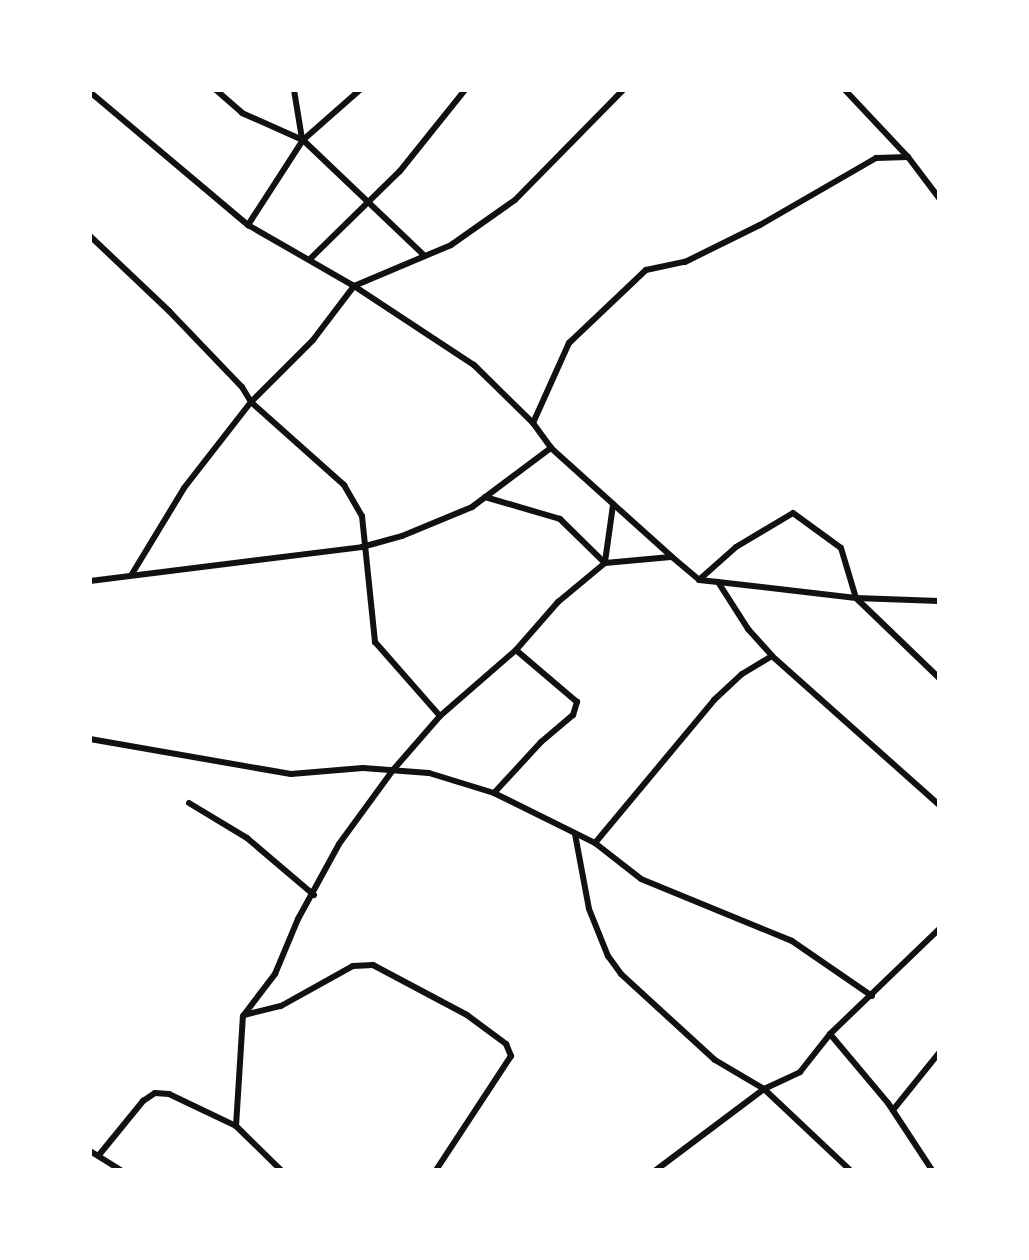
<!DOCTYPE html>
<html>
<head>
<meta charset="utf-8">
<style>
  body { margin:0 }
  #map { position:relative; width:1029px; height:1260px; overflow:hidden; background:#fff; font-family:Merriweather,serif }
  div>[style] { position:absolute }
  .minor>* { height:6px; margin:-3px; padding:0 3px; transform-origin:3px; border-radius:3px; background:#111 }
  span { translate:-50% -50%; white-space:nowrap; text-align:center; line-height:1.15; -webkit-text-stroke:9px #fff; paint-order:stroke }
  .frame { position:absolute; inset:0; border:92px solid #fff; pointer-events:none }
</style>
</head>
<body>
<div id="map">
  <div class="minor">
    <i style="left:216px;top:90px;width:35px;rotate:41deg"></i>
    <i style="left:242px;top:113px;width:67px;rotate:23.9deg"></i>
    <i style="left:303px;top:140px;width:168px;rotate:43.6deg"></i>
    <i style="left:294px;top:90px;width:50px;rotate:80.7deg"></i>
    <i style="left:845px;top:90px;width:92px;rotate:46.8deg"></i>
    <i style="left:908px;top:157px;width:51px;rotate:52.9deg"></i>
    <i style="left:90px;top:92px;width:207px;rotate:40.1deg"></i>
    <i style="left:248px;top:225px;width:122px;rotate:29.9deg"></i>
    <i style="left:354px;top:286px;width:144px;rotate:33.4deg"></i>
    <i style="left:474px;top:365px;width:83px;rotate:44.5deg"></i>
    <i style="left:533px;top:423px;width:31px;rotate:54deg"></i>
    <i style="left:551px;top:448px;width:163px;rotate:42deg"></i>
    <i style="left:672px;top:557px;width:35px;rotate:40deg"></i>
    <i style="left:699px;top:580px;width:19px;rotate:6deg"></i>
    <i style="left:718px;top:582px;width:56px;rotate:57.4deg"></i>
    <i style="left:748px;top:629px;width:36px;rotate:48deg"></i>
    <i style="left:772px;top:656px;width:224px;rotate:41.7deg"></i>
    <i style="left:248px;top:225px;width:101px;rotate:-57.1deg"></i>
    <i style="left:303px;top:140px;width:76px;rotate:-41.3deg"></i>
    <i style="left:90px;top:236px;width:109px;rotate:43.5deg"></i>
    <i style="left:169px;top:311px;width:105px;rotate:46.2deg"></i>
    <i style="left:242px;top:387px;width:17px;rotate:59deg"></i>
    <i style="left:251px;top:402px;width:125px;rotate:41.7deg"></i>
    <i style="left:344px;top:485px;width:36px;rotate:60deg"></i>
    <i style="left:362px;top:516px;width:127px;rotate:84.1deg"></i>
    <i style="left:375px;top:642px;width:98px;rotate:48.7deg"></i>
    <i style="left:310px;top:259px;width:126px;rotate:-44.4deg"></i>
    <i style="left:400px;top:171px;width:104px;rotate:-51.3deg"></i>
    <i style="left:533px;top:423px;width:88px;rotate:-65.8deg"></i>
    <i style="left:569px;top:343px;width:106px;rotate:-43.5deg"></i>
    <i style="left:646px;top:270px;width:40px;rotate:-12deg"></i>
    <i style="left:685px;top:262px;width:84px;rotate:-26.3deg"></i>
    <i style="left:760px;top:225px;width:134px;rotate:-30deg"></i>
    <i style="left:876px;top:158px;width:32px;rotate:-2deg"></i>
    <i style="left:485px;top:497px;width:78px;rotate:16.3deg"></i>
    <i style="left:560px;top:519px;width:63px;rotate:44.4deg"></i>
    <i style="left:605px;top:562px;width:58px;rotate:-82deg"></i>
    <i style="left:132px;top:574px;width:100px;rotate:-58.8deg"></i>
    <i style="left:184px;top:488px;width:109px;rotate:-52.1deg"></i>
    <i style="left:251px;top:402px;width:88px;rotate:-45deg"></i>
    <i style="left:313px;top:340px;width:68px;rotate:-52.8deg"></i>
    <i style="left:354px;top:286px;width:105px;rotate:-22.9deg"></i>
    <i style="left:451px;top:245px;width:78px;rotate:-35.1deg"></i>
    <i style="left:515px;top:200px;width:154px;rotate:-45.5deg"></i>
    <i style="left:700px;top:579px;width:48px;rotate:-41.6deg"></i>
    <i style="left:736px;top:547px;width:66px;rotate:-30.8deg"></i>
    <i style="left:793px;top:513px;width:59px;rotate:36.1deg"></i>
    <i style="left:841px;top:548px;width:52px;rotate:73.3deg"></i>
    <i style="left:856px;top:598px;width:115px;rotate:43.9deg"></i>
    <i style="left:90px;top:581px;width:274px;rotate:-7.1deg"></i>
    <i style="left:362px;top:547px;width:41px;rotate:-15.4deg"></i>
    <i style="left:402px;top:536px;width:76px;rotate:-22.5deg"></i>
    <i style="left:472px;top:507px;width:99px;rotate:-36.8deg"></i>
    <i style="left:718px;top:582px;width:139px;rotate:6.6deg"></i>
    <i style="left:856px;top:598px;width:83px;rotate:2.1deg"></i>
    <i style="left:90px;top:739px;width:204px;rotate:9.9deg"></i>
    <i style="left:291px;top:774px;width:72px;rotate:-4.8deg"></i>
    <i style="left:363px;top:768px;width:66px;rotate:4.3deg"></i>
    <i style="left:429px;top:773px;width:68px;rotate:17.1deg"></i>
    <i style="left:494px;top:793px;width:113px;rotate:26.3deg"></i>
    <i style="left:595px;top:843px;width:58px;rotate:38deg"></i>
    <i style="left:641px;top:879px;width:163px;rotate:22.3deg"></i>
    <i style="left:792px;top:941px;width:97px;rotate:34.5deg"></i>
    <i style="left:494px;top:793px;width:69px;rotate:-47.3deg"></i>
    <i style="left:541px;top:742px;width:42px;rotate:-40.2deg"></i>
    <i style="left:573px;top:715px;width:14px;rotate:-73deg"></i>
    <i style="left:577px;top:702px;width:80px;rotate:-139.6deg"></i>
    <i style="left:189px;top:803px;width:68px;rotate:31.1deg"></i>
    <i style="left:247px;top:838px;width:88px;rotate:40.4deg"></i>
    <i style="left:575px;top:834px;width:76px;rotate:79.4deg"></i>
    <i style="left:589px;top:909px;width:51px;rotate:68deg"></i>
    <i style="left:608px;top:956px;width:22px;rotate:54deg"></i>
    <i style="left:621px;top:974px;width:127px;rotate:42.5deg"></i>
    <i style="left:715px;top:1060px;width:57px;rotate:30.6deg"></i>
    <i style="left:764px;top:1089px;width:118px;rotate:43.3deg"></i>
    <i style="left:595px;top:843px;width:186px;rotate:-50.2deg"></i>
    <i style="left:714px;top:700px;width:38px;rotate:-43deg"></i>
    <i style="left:742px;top:674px;width:35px;rotate:-31deg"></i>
    <i style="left:244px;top:1015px;width:38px;rotate:-14deg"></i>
    <i style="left:281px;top:1006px;width:82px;rotate:-29.1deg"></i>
    <i style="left:353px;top:966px;width:20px;rotate:-3deg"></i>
    <i style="left:373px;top:965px;width:106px;rotate:28deg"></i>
    <i style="left:467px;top:1015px;width:49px;rotate:36.6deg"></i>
    <i style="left:506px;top:1044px;width:13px;rotate:67deg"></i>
    <i style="left:511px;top:1056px;width:136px;rotate:123.3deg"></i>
    <i style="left:830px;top:1034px;width:90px;rotate:50deg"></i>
    <i style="left:888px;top:1103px;width:80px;rotate:56.7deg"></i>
    <i style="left:893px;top:1110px;width:73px;rotate:-51.1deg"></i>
    <i style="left:236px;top:1126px;width:110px;rotate:-86.4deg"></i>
    <i style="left:243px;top:1016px;width:53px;rotate:-52.7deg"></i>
    <i style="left:275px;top:974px;width:60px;rotate:-67.3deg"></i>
    <i style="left:298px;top:919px;width:85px;rotate:-61.3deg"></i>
    <i style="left:339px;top:844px;width:92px;rotate:-53.9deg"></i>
    <i style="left:393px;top:770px;width:72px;rotate:-49deg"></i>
    <i style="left:440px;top:716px;width:101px;rotate:-41deg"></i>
    <i style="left:516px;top:650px;width:64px;rotate:-48.8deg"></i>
    <i style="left:558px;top:602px;width:61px;rotate:-39.7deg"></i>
    <i style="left:605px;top:563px;width:66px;rotate:-5.2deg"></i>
    <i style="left:90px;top:1151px;width:36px;rotate:32deg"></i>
    <i style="left:99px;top:1155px;width:70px;rotate:-50.8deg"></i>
    <i style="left:143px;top:1101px;width:14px;rotate:-34deg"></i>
    <i style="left:155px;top:1093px;width:14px;rotate:4deg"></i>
    <i style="left:169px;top:1094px;width:74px;rotate:25.5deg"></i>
    <i style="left:236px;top:1126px;width:63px;rotate:44.4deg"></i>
    <i style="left:656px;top:1170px;width:135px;rotate:-36.9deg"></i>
    <i style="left:764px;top:1089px;width:40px;rotate:-25deg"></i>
    <i style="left:800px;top:1072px;width:48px;rotate:-51.7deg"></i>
    <i style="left:830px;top:1034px;width:151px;rotate:-43.9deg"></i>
  </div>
  <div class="frame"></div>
</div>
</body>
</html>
